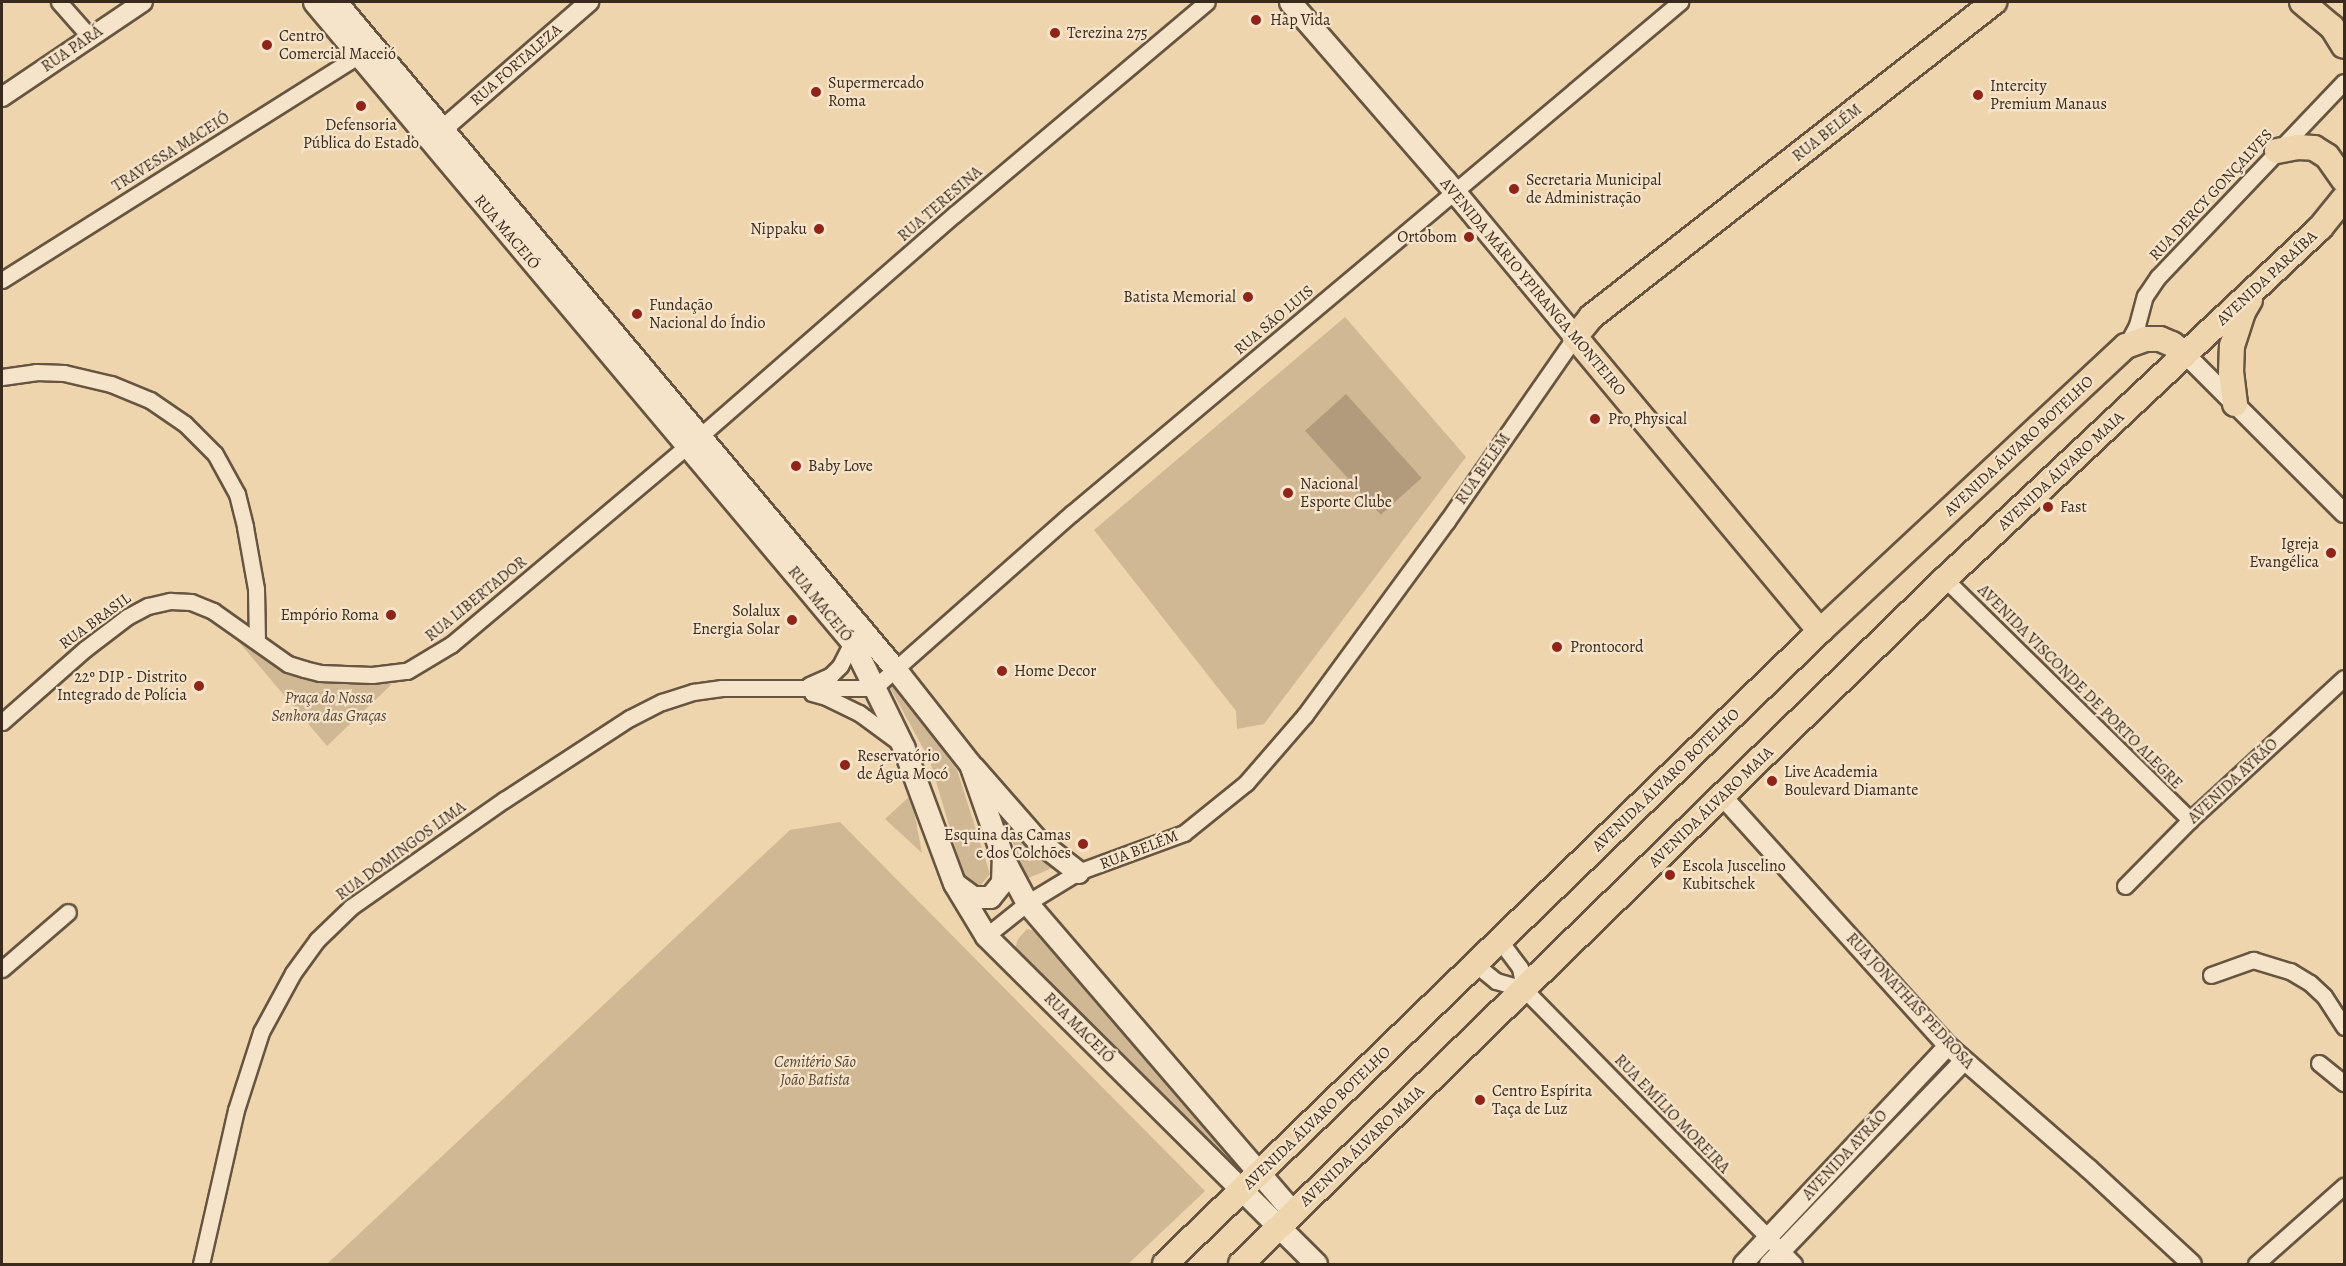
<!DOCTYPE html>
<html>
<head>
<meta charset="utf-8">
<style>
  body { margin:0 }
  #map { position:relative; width:2346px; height:1266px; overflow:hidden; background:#efd5ad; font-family:Alegreya,serif }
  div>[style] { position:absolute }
  .green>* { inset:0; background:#d0b895 }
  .water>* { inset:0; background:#b19b7c; transform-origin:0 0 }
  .roads { filter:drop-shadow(2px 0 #675541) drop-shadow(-2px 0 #675541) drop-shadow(0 2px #675541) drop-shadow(0 -2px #675541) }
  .minor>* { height:15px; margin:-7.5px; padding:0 7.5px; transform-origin:7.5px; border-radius:7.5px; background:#f5e4ca }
  .tertiary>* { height:18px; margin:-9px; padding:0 9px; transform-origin:9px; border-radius:9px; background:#f5e4ca }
  .secondary>* { height:21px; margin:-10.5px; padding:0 10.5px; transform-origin:10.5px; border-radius:10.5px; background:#f5e4ca }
  .primary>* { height:24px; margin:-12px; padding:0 12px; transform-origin:12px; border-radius:12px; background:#efd5ad }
  .dots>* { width:16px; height:16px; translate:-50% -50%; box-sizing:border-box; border:3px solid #f5e4ca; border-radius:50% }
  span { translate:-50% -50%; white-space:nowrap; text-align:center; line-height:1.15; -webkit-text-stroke:4.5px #f5e4ca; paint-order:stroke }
  .poi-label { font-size:16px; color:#3a2a1d }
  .left { translate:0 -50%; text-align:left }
  .right { translate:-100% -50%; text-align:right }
  .street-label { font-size:16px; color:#3a2a1d }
  .park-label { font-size:16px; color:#584635; font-style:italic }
  .frame { position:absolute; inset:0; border:3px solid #3a2a1d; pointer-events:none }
</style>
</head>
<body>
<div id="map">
  <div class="green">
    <i style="clip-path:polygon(1345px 317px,1466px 457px,1264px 724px,1237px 729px,1236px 711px,1094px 530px)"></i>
    <i style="clip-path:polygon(227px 628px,300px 677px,392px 684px,327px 746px)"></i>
    <i style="clip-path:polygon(866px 643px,957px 770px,990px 874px,980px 886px,964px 876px,930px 761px)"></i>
    <i style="clip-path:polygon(911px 795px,922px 853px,885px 819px)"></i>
    <i style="clip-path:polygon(998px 803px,1057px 866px,1026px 879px)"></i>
    <i style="clip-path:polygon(840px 822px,1205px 1191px,1128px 1264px,327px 1264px,790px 830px)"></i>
    <i style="clip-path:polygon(1027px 929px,1035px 931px,1248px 1174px,1243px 1179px,1015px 949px,1018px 939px)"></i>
  </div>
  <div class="water">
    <i style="left:1346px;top:394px;width:113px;height:55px;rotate:48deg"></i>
  </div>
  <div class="roads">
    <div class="minor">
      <i style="left:59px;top:2px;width:47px;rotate:48.5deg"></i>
      <i style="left:2px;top:280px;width:422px;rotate:-32.2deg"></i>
      <i style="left:2126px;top:346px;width:24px;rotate:-62deg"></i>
      <i style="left:2137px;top:325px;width:30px;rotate:-75deg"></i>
      <i style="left:2145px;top:296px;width:23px;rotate:-56deg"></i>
      <i style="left:2158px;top:277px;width:269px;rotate:-46.4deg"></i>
      <i style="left:2px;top:377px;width:34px;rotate:-8deg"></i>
      <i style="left:36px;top:372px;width:28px;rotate:2deg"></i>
      <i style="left:64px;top:373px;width:48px;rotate:13.2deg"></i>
      <i style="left:111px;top:384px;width:42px;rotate:22.3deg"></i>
      <i style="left:150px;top:400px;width:42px;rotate:34.4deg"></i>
      <i style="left:185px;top:424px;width:42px;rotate:45deg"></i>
      <i style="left:215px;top:454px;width:46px;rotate:61.2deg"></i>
      <i style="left:237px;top:494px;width:34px;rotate:76deg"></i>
      <i style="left:245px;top:527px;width:63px;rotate:79.9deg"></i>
      <i style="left:256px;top:589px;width:51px;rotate:88.9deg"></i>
      <i style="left:699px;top:437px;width:340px;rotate:-41.1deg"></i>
      <i style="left:955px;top:214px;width:329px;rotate:-40.1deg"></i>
      <i style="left:1945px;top:579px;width:344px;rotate:44.5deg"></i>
      <i style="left:809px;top:685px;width:24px;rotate:-24deg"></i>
      <i style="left:831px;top:675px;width:13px;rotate:-45deg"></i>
      <i style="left:840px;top:666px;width:27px;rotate:-63deg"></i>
      <i style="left:812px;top:693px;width:15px;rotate:16deg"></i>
      <i style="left:826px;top:697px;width:37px;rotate:26deg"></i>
      <i style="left:859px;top:713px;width:51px;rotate:36.2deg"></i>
      <i style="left:2px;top:722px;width:111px;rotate:-41.3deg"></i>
      <i style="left:85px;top:649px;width:53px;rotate:-37.3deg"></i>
      <i style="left:127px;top:617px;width:24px;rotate:-28deg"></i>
      <i style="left:148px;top:606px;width:23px;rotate:-13deg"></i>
      <i style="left:170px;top:601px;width:21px;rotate:3deg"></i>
      <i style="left:191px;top:602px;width:24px;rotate:22deg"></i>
      <i style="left:213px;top:611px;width:92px;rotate:35.2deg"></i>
      <i style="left:288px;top:664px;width:17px;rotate:17deg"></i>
      <i style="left:304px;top:669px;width:16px;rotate:14deg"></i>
      <i style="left:320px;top:673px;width:52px;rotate:2.2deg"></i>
      <i style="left:372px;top:675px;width:35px;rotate:-7deg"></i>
      <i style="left:407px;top:671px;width:52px;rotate:-31deg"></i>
      <i style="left:452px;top:644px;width:306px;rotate:-40.1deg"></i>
      <i style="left:2125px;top:886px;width:93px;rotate:-45.4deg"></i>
      <i style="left:2190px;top:820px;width:209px;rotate:-42.7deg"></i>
      <i style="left:986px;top:936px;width:53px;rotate:-38.8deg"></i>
      <i style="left:1027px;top:903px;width:60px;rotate:-31.3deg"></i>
      <i style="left:1078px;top:872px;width:113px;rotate:-20.2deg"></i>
      <i style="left:1184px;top:833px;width:80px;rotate:-38.9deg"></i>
      <i style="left:1246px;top:783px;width:90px;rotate:-49.1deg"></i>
      <i style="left:1305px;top:715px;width:240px;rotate:-53.8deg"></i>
      <i style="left:1447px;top:521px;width:224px;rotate:-55.2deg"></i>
      <i style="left:1500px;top:941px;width:34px;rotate:53deg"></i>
      <i style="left:1520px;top:968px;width:21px;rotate:79deg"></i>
      <i style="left:1475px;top:964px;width:27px;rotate:39deg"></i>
      <i style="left:1496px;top:981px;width:29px;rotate:16deg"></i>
      <i style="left:1524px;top:989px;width:385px;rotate:45.5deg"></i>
      <i style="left:2px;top:969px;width:87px;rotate:-40.8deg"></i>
      <i style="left:2211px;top:975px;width:45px;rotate:-19.7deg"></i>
      <i style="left:2253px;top:960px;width:39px;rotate:17deg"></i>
      <i style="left:2290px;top:971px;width:23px;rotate:31deg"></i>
      <i style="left:2310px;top:983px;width:19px;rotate:43deg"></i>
      <i style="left:2324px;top:996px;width:37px;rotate:57deg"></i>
      <i style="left:2319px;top:1063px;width:32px;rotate:39deg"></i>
      <i style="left:201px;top:1264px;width:158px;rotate:-77.2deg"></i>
      <i style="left:236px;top:1110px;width:82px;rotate:-72.2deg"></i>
      <i style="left:261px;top:1032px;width:67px;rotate:-61.5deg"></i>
      <i style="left:293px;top:973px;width:41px;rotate:-54deg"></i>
      <i style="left:317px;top:940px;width:47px;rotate:-44.1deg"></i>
      <i style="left:351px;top:907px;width:187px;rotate:-35deg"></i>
      <i style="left:504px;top:800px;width:150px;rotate:-33.1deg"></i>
      <i style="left:630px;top:718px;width:36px;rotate:-27deg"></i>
      <i style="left:662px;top:702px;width:33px;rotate:-18deg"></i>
      <i style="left:693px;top:692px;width:29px;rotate:-8deg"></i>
      <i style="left:722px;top:688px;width:152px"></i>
      <i style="left:874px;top:688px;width:263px;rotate:-41.5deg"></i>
      <i style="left:1071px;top:514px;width:796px;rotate:-40.05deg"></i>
      <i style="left:2256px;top:1264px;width:118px;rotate:-41.6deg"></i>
    </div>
    <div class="tertiary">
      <i style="left:2px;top:97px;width:170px;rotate:-34deg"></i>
      <i style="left:443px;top:129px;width:194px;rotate:-41deg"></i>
      <i style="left:2185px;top:354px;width:225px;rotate:45deg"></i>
      <i style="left:1722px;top:796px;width:337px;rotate:47.9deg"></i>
      <i style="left:1948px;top:1046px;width:187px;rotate:41.1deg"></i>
      <i style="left:2089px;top:1169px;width:140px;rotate:42.7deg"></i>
      <i style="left:1743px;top:1264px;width:299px;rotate:-46.8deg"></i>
      <i style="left:1769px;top:1264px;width:281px;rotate:-46.2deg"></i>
    </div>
    <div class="secondary">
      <i style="left:314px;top:2px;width:836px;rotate:49.95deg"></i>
      <i style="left:852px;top:642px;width:116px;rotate:63.9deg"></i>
      <i style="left:903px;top:746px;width:146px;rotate:69.6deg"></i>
      <i style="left:954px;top:883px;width:62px;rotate:58.9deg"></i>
      <i style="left:986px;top:936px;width:465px;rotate:44.8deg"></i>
      <i style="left:336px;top:2px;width:872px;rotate:50.03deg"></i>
      <i style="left:896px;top:670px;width:120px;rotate:51.8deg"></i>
      <i style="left:970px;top:764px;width:100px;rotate:70.7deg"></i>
      <i style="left:1003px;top:858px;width:51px;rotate:61.9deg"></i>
      <i style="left:1027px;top:903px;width:409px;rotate:49.3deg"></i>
      <i style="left:1290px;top:2px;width:235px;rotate:49deg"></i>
      <i style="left:1444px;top:179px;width:205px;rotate:50.3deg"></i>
      <i style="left:973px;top:767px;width:97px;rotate:48.8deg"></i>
      <i style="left:1037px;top:840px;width:52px;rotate:38deg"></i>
      <i style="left:955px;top:884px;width:22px;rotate:36deg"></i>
      <i style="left:973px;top:897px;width:17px"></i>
      <i style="left:990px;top:897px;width:19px;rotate:-51deg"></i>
      <i style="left:1002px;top:882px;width:24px;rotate:-88deg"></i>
    </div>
    <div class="primary">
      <i style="left:2302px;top:2px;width:39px;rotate:40deg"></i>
      <i style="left:2332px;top:27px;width:22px;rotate:58deg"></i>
      <i style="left:2277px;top:151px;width:20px;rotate:-11deg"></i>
      <i style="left:2297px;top:147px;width:17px;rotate:3deg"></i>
      <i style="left:2314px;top:148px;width:15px;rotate:32deg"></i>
      <i style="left:2327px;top:156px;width:29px;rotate:55deg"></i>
      <i style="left:2235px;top:404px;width:31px;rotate:-97deg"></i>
      <i style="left:2231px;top:373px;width:27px;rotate:-88deg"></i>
      <i style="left:2232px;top:346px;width:36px;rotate:-72deg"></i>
      <i style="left:2243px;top:312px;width:14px;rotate:-60deg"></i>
      <i style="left:1820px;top:631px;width:383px;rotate:-129.8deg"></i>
      <i style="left:1575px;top:337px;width:26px;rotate:-51deg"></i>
      <i style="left:1591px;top:317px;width:512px;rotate:-38.01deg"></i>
      <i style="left:1165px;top:1264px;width:911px;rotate:-44.02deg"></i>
      <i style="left:1820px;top:631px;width:418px;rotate:-43deg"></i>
      <i style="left:2126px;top:346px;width:20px;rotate:-20deg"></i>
      <i style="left:2145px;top:339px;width:15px"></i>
      <i style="left:2160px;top:339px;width:13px;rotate:23deg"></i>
      <i style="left:2172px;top:344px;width:16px;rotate:38deg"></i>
      <i style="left:1241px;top:1264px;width:982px;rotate:-44.22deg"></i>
      <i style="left:1945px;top:579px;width:514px;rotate:-43.11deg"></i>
      <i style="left:2320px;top:228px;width:38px;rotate:-51deg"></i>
    </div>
  </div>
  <div class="dots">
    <i style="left:1256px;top:20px;background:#8f2418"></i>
    <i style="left:1055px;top:33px;background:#8f2418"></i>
    <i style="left:267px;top:45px;background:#8f2418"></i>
    <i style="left:816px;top:92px;background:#8f2418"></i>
    <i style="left:1978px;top:95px;background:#8f2418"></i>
    <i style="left:361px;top:106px;background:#8f2418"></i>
    <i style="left:1514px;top:189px;background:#8f2418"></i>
    <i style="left:819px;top:229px;background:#8f2418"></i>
    <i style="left:1469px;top:237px;background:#8f2418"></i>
    <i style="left:1248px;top:297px;background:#8f2418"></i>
    <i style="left:637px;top:314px;background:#8f2418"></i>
    <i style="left:1595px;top:419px;background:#8f2418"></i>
    <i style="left:796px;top:466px;background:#8f2418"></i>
    <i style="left:1288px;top:493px;background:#8f2418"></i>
    <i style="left:2048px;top:507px;background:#8f2418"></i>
    <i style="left:2331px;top:553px;background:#8f2418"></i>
    <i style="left:391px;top:615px;background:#8f2418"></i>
    <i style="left:792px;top:620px;background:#8f2418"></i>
    <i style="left:1557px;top:647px;background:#8f2418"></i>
    <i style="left:1002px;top:671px;background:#8f2418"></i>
    <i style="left:199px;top:686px;background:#8f2418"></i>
    <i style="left:845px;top:765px;background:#8f2418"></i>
    <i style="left:1772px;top:781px;background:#8f2418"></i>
    <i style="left:1083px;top:844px;background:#8f2418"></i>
    <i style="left:1670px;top:875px;background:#8f2418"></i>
    <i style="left:1480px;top:1100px;background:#8f2418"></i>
  </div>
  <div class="poi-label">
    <span class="left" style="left:1270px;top:20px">Hap Vida</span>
    <span class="left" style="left:1067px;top:33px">Terezina 275</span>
    <span class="left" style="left:279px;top:45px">Centro<br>Comercial Maceió</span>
    <span class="left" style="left:828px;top:92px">Supermercado<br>Roma</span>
    <span class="left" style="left:1990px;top:95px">Intercity<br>Premium Manaus</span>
    <span style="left:361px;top:134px">Defensoria<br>Pública do Estado</span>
    <span class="left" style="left:1526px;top:189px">Secretaria Municipal<br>de Administração</span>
    <span class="right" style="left:807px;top:229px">Nippaku</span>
    <span class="right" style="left:1457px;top:237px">Ortobom</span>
    <span class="right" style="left:1236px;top:297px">Batista Memorial</span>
    <span class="left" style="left:649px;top:314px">Fundação<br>Nacional do Índio</span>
    <span class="left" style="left:1608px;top:419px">Pro Physical</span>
    <span class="left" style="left:808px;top:466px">Baby Love</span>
    <span class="left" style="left:1300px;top:493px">Nacional<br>Esporte Clube</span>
    <span class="left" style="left:2060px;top:507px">Fast</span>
    <span class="right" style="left:2319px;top:553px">Igreja<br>Evangélica</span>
    <span class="right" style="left:780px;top:620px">Solalux<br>Energia Solar</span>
    <span class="right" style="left:379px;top:615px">Empório Roma</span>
    <span class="left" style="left:1570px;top:647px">Prontocord</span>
    <span class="left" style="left:1014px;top:671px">Home Decor</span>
    <span class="right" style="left:187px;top:686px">22º DIP - Distrito<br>Integrado de Polícia</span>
    <span class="left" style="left:857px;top:765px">Reservatório<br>de Água Mocó</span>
    <span class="left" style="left:1784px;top:781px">Live Academia<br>Boulevard Diamante</span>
    <span class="right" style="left:1071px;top:844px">Esquina das Camas<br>e dos Colchões</span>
    <span class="left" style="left:1682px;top:875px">Escola Juscelino<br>Kubitschek</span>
    <span class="left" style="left:1492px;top:1100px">Centro Espírita<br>Taça de Luz</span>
  </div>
  <div class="street-label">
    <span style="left:72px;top:49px;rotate:-34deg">RUA PARÁ</span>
    <span style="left:516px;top:65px;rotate:-41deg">RUA FORTALEZA</span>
    <span style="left:1827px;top:133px;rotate:-38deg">RUA BELÉM</span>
    <span style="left:171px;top:152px;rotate:-32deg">TRAVESSA MACEIÓ</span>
    <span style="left:2211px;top:195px;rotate:-47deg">RUA DERCY GONÇALVES</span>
    <span style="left:940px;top:204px;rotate:-41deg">RUA TERESINA</span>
    <span style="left:507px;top:232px;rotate:50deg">RUA MACEIÓ</span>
    <span style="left:2267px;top:278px;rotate:-43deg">AVENIDA PARAÍBA</span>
    <span style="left:1533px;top:287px;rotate:50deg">AVENIDA MÁRIO YPIRANGA MONTEIRO</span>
    <span style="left:1274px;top:320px;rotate:-40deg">RUA SÃO LUIS</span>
    <span style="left:2019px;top:446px;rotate:-43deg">AVENIDA ÁLVARO BOTELHO</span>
    <span style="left:1483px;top:469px;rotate:-55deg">RUA BELÉM</span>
    <span style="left:2061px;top:471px;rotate:-43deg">AVENIDA ÁLVARO MAIA</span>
    <span style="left:476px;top:599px;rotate:-39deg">RUA LIBERTADOR</span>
    <span style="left:820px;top:604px;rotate:51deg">RUA MACEIÓ</span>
    <span style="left:95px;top:621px;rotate:-36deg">RUA BRASIL</span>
    <span style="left:2080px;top:687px;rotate:45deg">AVENIDA VISCONDE DE PORTO ALEGRE</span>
    <span style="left:1666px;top:780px;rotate:-44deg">AVENIDA ÁLVARO BOTELHO</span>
    <span style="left:2233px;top:781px;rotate:-43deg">AVENIDA AYRÃO</span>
    <span style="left:1711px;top:807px;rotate:-44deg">AVENIDA ÁLVARO MAIA</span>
    <span style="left:1139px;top:850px;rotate:-21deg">RUA BELÉM</span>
    <span style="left:401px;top:851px;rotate:-36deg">RUA DOMINGOS LIMA</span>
    <span style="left:1910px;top:1001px;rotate:47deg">RUA JONATHAS PEDROSA</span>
    <span style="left:1079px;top:1028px;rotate:45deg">RUA MACEIÓ</span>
    <span style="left:1672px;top:1114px;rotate:46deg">RUA EMÍLIO MOREIRA</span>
    <span style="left:1317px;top:1118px;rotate:-44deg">AVENIDA ÁLVARO BOTELHO</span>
    <span style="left:1362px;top:1146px;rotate:-44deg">AVENIDA ÁLVARO MAIA</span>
    <span style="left:1845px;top:1155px;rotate:-47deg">AVENIDA AYRÃO</span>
  </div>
  <div class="park-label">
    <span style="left:329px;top:707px">Praça do Nossa<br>Senhora das Graças</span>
    <span style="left:815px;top:1071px">Cemitério São<br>João Batista</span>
  </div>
  <div class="frame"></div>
</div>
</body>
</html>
